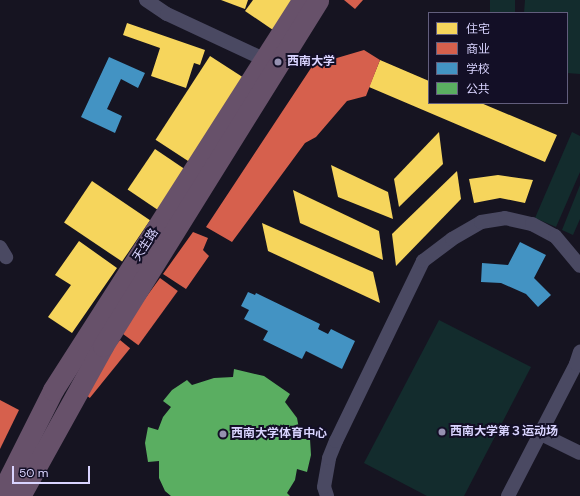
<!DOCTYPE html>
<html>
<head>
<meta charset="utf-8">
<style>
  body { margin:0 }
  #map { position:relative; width:580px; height:496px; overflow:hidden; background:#161421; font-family:"DM Sans","Noto Sans SC",sans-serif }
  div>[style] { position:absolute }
  .green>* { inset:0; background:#132c2d; transform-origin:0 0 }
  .homes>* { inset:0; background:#f6d55c; transform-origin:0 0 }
  .shops>* { inset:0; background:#d6604d; transform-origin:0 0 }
  .schools>* { inset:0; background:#4393c3 }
  .public>* { inset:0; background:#5aae61 }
  .minor>* { height:14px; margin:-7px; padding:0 7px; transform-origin:7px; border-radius:7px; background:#4a4962 }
  .highway>* { height:21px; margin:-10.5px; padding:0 10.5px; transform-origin:10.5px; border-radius:10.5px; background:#67516a }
  .dots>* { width:11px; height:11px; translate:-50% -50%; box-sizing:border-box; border:2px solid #130f26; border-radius:50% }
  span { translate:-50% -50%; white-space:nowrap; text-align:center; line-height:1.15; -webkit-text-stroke:4px #130f26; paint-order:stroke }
  .poi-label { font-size:12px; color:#d9d4ff; font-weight:700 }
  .left { translate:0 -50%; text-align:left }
  .street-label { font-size:12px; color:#d9d4ff }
  .legend { position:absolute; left:428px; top:12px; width:140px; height:92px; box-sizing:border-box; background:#130f26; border:1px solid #625e7d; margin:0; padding:5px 7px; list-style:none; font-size:12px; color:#d9d4ff }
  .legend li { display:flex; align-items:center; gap:8px; height:20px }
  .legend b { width:20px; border:1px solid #625e7d }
  .scale { position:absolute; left:12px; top:466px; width:78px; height:18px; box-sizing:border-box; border:2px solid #d9d4ff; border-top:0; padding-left:5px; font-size:12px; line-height:14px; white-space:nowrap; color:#d9d4ff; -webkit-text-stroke:3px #130f26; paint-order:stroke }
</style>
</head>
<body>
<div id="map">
  <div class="green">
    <i style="left:490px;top:0;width:25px;height:13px"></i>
    <i style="clip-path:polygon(525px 0,580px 0,580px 74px,567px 73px,567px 13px,524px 13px)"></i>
    <i style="clip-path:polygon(572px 132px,580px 136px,580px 172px,556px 227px,535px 218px)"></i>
    <i style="clip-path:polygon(580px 185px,580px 219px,573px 235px,562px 230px)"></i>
    <i style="clip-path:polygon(439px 320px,531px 367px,464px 496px,427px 496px,364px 463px)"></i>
  </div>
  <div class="homes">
    <i style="clip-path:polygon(221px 0,248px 0,245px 9px)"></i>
    <i style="clip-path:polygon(253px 0,294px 0,273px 30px,245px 11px)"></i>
    <i style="clip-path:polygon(127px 23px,205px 50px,200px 65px,194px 63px,186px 88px,151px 76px,160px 48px,123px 35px)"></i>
    <i style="left:210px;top:56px;width:42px;height:100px;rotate:33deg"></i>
    <i style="clip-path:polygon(380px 60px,429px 81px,429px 103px,481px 103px,557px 135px,545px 162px,369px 87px)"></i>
    <i style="clip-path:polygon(439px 132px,443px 164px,399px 207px,394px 179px)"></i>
    <i style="left:155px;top:149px;width:37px;height:49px;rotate:34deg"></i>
    <i style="clip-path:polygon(331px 165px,388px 192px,393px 219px,338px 197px)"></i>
    <i style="clip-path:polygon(457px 171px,461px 199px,396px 266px,392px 234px)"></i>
    <i style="clip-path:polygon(498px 175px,533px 180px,525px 203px,500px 198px,474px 203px,469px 179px)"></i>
    <i style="left:92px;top:181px;width:70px;height:50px;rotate:34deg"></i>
    <i style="clip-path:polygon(293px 190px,379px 231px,383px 260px,300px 223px)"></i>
    <i style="clip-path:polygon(262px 223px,373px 272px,380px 303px,268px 251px)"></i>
    <i style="clip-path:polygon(79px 241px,117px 268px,72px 333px,48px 317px,71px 285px,55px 275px)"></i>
  </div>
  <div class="shops">
    <i style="clip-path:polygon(344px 0,363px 0,355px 9px)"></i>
    <i style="clip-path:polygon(364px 50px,380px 60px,366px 96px,347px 101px,316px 137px,305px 143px,232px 242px,206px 227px,313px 65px)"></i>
    <i style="clip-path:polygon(193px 232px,208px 238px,203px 250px,209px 256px,186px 289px,163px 274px)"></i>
    <i style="left:160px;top:278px;width:22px;height:67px;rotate:36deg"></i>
    <i style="left:120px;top:340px;width:13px;height:64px;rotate:39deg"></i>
    <i style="clip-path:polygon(0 400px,19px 410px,0 449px)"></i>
  </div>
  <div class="schools">
    <i style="clip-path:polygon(109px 57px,145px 73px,138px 88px,121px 79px,107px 109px,122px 116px,115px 133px,81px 117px)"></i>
    <i style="clip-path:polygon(520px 242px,546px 255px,534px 278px,551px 295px,538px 307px,526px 294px,501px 283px,481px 282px,482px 263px,508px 265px)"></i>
    <i style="clip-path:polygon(248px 292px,255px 295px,256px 293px,320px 324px,318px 329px,328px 334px,331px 329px,355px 341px,342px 369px,306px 351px,302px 359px,263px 340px,268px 331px,244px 319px,249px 310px,241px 306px)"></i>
  </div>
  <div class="public">
    <i style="clip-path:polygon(234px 369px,264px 376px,290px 394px,285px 402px,297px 418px,301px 439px,310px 439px,311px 455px,307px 472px,297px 469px,295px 480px,287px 493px,290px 496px,171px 496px,165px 491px,159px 478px,159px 461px,148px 462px,145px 443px,148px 427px,158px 430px,163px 417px,171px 407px,163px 401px,172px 390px,187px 380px,192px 385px,214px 378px,233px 377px)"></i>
  </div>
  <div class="minor">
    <i style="left:146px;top:0;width:25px;rotate:34deg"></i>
    <i style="left:167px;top:14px;width:116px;rotate:25deg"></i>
    <i style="left:0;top:247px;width:12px;rotate:59deg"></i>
    <i style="left:541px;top:434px;width:43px;rotate:26deg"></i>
    <i style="left:327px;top:496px;width:9px;rotate:-108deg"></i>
    <i style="left:324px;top:487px;width:29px;rotate:-80deg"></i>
    <i style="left:329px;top:458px;width:18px;rotate:-68deg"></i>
    <i style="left:336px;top:441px;width:200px;rotate:-64.2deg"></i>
    <i style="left:423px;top:261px;width:36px;rotate:-37deg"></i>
    <i style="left:452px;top:239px;width:34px;rotate:-30deg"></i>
    <i style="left:481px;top:222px;width:24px;rotate:-9deg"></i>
    <i style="left:505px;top:218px;width:28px;rotate:13deg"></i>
    <i style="left:532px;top:224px;width:26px;rotate:28deg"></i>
    <i style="left:555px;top:236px;width:39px;rotate:50deg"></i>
    <i style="left:508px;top:496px;width:148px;rotate:-62.7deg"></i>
    <i style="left:576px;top:364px;width:13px;rotate:-72deg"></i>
  </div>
  <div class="highway">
    <i style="left:0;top:496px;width:119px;rotate:-63.4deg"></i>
    <i style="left:53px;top:390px;width:463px;rotate:-57.4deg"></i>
    <i style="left:20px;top:496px;width:171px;rotate:-61deg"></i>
    <i style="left:103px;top:346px;width:407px;rotate:-58.1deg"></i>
  </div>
  <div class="dots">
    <i style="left:278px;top:62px;background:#9591b1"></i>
    <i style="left:442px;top:432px;background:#9591b1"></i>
    <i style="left:223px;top:434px;background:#9591b1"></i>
  </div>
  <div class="poi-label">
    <span class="left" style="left:287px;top:62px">西南大学</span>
    <span class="left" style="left:450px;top:432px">西南大学第３运动场</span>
    <span class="left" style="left:231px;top:434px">西南大学体育中心</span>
  </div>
  <div class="street-label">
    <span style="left:146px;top:245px;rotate:-57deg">天生路</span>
  </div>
  <ul class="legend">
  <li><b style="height:11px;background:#f6d55c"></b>住宅</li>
  <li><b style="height:11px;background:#d6604d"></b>商业</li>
  <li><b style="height:11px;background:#4393c3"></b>学校</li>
  <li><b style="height:11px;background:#5aae61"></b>公共</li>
  </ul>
  <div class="scale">50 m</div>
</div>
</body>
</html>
